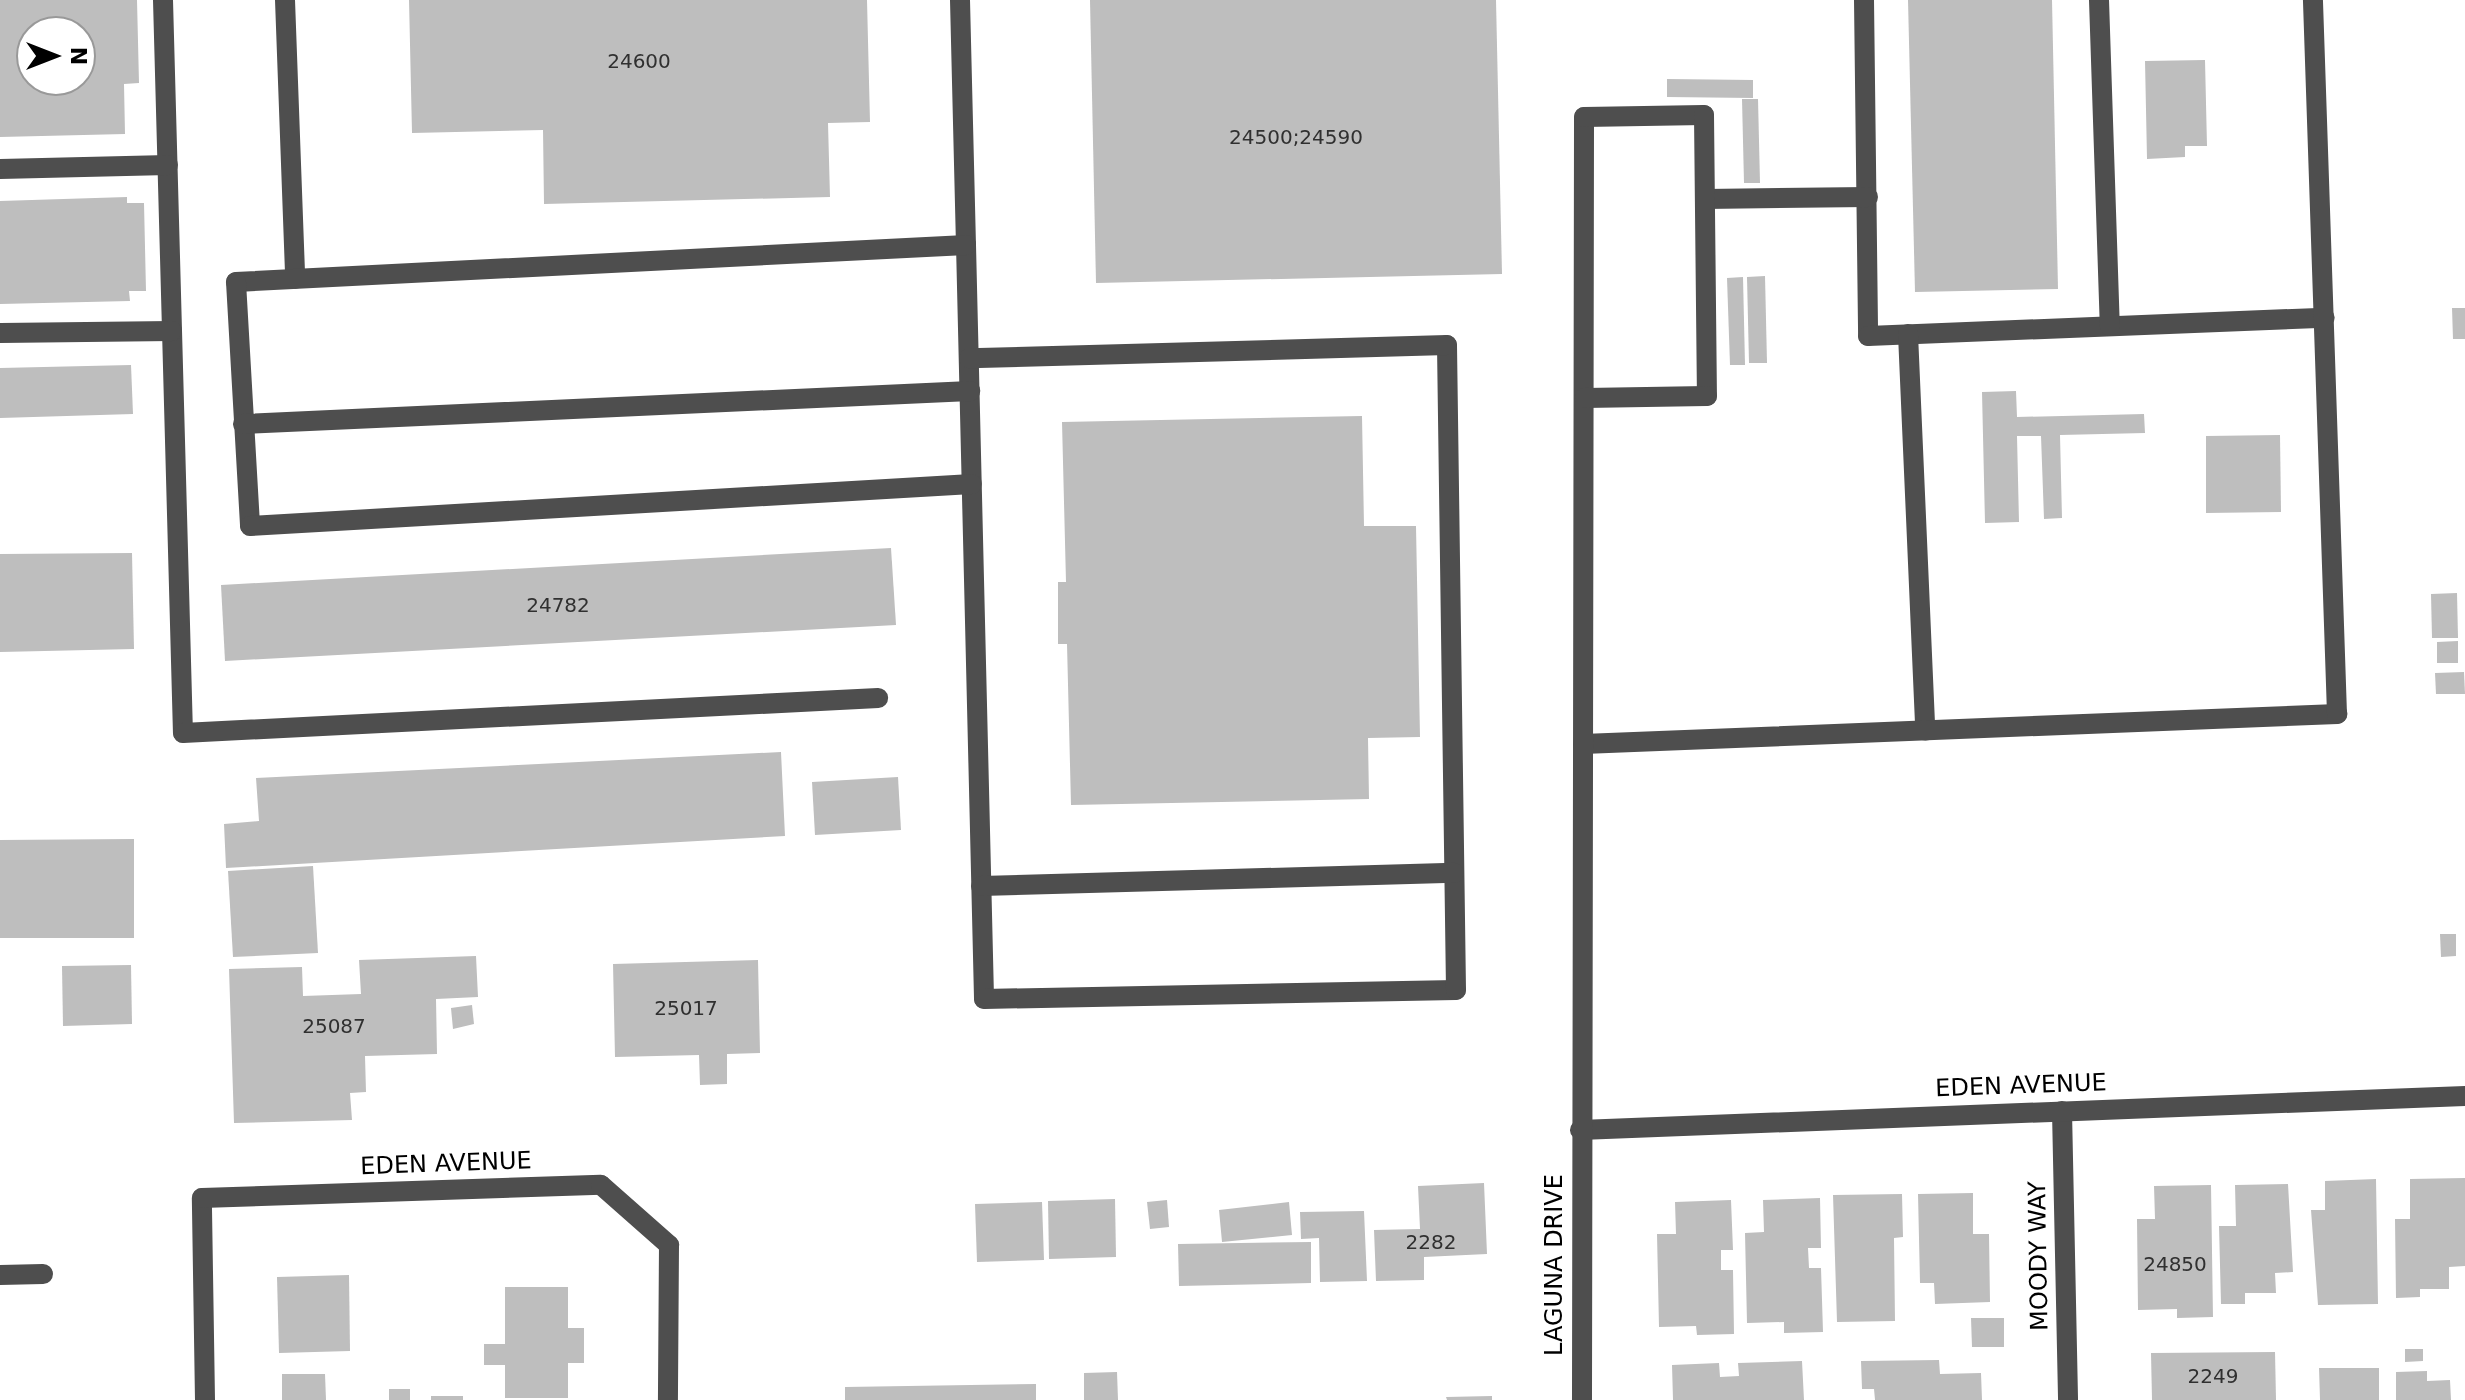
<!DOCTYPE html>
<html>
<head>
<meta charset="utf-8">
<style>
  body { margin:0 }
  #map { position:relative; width:2465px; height:1400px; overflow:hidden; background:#fff; font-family:"DejaVu Sans",sans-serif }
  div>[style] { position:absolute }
  .building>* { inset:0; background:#bebebe }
  .minor>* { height:20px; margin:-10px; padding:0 10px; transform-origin:10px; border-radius:10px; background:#4e4e4e }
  span { translate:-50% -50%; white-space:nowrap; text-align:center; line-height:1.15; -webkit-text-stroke:7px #fff; paint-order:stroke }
  .number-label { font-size:20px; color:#303030 }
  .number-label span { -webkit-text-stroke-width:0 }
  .street-label { font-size:24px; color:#000 }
  .north { position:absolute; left:16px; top:16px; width:80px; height:80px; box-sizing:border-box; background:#fff; border:2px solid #999; border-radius:50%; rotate:90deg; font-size:22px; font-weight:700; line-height:32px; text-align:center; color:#000 }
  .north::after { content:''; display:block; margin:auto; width:28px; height:36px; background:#000; clip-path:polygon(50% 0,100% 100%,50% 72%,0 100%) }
</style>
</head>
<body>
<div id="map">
  <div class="building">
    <div style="clip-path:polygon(evenodd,0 0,137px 0,139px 83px,124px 84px,125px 134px,0 137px,0 0,32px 32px,80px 32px,80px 80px,32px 80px,32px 32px)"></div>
    <div style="clip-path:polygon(409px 0,867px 0,870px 122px,828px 123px,830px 197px,544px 204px,543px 130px,412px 133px)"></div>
    <div style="clip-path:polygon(1090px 0,1496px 0,1502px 274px,1096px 283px)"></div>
    <div style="clip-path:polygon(1908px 0,2052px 0,2058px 289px,1915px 292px)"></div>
    <div style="clip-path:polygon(2205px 60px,2207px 146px,2185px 146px,2185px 157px,2147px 159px,2145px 61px)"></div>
    <div style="clip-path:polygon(1667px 79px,1753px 80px,1753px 98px,1667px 97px)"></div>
    <div style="clip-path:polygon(1742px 99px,1758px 99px,1760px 183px,1744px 183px)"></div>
    <div style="clip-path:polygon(127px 197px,127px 203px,144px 203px,146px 291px,129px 291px,130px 301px,0 304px,0 201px)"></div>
    <div style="clip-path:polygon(1765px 276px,1767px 363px,1749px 363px,1747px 277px)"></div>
    <div style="clip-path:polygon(1743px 277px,1745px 365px,1730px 365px,1727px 278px)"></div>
    <div style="clip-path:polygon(2452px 308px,2465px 308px,2465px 339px,2453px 339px)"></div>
    <div style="clip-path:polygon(131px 365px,133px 414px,0 418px,0 368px)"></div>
    <div style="clip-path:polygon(2016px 391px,2017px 417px,2144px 414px,2145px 433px,2060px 435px,2062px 518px,2044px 519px,2041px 436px,2017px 436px,2019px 522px,1985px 523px,1982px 392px)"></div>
    <div style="clip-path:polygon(1362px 416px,1364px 526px,1416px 526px,1420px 737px,1368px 738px,1369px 799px,1071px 805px,1067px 644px,1058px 644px,1058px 582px,1066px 582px,1062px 422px)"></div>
    <div style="clip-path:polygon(2280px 435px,2281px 512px,2206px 513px,2206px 436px)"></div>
    <div style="clip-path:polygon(891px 548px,896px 625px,225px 661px,221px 585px)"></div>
    <div style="clip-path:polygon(132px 553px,134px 649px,0 652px,0 554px)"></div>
    <div style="clip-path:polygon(2457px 593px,2458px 638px,2432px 638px,2431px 594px)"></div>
    <div style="clip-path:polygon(2458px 641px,2458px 663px,2437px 663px,2437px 642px)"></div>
    <div style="clip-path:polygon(2464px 672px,2465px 694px,2436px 694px,2435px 673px)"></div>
    <div style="clip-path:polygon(781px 752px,785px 836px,226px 868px,224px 824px,259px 821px,256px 778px)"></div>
    <div style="clip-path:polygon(898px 777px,901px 830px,815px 835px,812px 782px)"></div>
    <div style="clip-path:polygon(134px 839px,134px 938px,0 938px,0 840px)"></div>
    <div style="clip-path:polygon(313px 866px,318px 953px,233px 957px,228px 871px)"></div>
    <div style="clip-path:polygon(2440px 934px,2456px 934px,2456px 956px,2441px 957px)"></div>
    <div style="clip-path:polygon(476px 956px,478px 997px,436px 999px,437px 1054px,365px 1056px,366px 1092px,350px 1093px,352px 1120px,234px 1123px,229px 969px,302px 967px,303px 996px,361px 994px,359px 960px)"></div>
    <div style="clip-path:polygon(758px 960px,760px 1053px,727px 1054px,727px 1084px,700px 1085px,699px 1055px,615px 1057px,613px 964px)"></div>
    <div style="clip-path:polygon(131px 965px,132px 1024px,63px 1026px,62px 966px)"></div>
    <div style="clip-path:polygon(472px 1005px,474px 1024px,453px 1029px,451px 1008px)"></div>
    <div style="clip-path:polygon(2465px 1178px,2465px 1266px,2449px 1267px,2449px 1289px,2420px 1289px,2420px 1297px,2396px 1298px,2395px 1219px,2410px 1219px,2410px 1179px)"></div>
    <div style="clip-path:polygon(2376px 1179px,2378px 1304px,2318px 1305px,2311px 1210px,2325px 1210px,2325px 1181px)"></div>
    <div style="clip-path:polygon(1484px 1183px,1487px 1254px,1424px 1257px,1424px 1280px,1376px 1281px,1374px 1230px,1420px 1229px,1418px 1186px)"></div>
    <div style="clip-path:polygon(2288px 1184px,2293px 1272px,2275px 1273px,2276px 1293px,2245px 1293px,2245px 1304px,2221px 1304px,2219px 1226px,2236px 1226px,2235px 1185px)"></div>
    <div style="clip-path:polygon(2211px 1185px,2213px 1317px,2177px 1318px,2177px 1309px,2138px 1310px,2137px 1219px,2155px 1219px,2154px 1186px)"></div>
    <div style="clip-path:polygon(1973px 1193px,1973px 1234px,1989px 1234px,1990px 1302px,1935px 1304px,1934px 1283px,1920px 1283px,1918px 1194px)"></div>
    <div style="clip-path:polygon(1902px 1194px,1903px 1237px,1894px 1238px,1895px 1321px,1837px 1322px,1833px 1195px)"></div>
    <div style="clip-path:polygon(1820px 1198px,1821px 1248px,1808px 1248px,1809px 1268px,1821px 1268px,1823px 1332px,1784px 1333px,1784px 1322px,1747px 1323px,1745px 1233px,1764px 1232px,1763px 1200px)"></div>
    <div style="clip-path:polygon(1115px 1199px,1116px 1257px,1049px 1259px,1048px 1201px)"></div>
    <div style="clip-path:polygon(1167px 1200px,1169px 1227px,1150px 1229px,1147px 1202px)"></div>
    <div style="clip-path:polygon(1731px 1200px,1733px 1250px,1721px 1250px,1721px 1270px,1733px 1270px,1734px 1334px,1697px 1335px,1696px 1326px,1659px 1327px,1657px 1234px,1676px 1234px,1675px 1202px)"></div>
    <div style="clip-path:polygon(1042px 1202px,1044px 1260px,977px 1262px,975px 1204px)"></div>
    <div style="clip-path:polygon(1289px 1202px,1292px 1235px,1222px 1242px,1219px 1210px)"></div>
    <div style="clip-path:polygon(1364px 1211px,1367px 1281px,1320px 1282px,1319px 1238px,1301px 1239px,1300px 1212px)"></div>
    <div style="clip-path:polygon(1311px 1242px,1311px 1283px,1179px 1286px,1178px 1244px)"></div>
    <div style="clip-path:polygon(349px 1275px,350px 1351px,279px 1353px,277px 1277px)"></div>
    <div style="clip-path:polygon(505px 1287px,568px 1287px,568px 1328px,584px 1328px,584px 1363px,568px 1363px,568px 1398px,505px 1398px,505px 1365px,484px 1365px,484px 1344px,505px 1344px)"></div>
    <div style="clip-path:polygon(1971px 1318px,2004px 1318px,2004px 1347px,1972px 1347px)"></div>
    <div style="clip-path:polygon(2405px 1349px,2423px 1349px,2423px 1361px,2405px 1362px)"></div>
    <div style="clip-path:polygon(2275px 1352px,2276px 1400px,2152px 1400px,2151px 1353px)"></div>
    <div style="clip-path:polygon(1939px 1360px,1940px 1374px,1981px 1373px,1982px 1400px,1875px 1400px,1874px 1389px,1862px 1389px,1861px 1361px)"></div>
    <div style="clip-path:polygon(1802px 1361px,1804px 1400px,1673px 1400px,1672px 1365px,1719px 1363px,1720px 1377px,1739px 1376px,1738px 1363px)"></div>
    <div style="clip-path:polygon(2319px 1368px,2379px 1368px,2379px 1400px,2320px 1400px)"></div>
    <div style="clip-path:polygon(2427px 1371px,2427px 1381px,2450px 1380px,2451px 1400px,2396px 1400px,2396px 1372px)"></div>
    <div style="clip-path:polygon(1117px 1372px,1118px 1400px,1084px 1400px,1084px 1373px)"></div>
    <div style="clip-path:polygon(282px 1374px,325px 1374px,326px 1400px,282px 1400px)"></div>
    <div style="clip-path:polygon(1036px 1384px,1036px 1400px,845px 1400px,845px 1387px)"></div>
    <div style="clip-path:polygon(389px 1389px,410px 1389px,410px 1400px,389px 1400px)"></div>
    <div style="clip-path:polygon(431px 1396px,463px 1396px,463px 1400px,431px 1400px)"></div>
    <div style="clip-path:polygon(1492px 1396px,1492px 1400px,1447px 1400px,1446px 1397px)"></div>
  </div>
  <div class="minor">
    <div style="left:163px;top:0;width:733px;rotate:88.44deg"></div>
    <div style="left:183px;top:733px;width:696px;rotate:-2.88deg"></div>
    <div style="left:285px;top:0;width:279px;rotate:87.9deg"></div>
    <div style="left:960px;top:0;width:245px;rotate:88.6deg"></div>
    <div style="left:966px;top:245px;width:754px;rotate:88.63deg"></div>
    <div style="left:984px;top:999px;width:472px;rotate:-1.1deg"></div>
    <div style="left:1456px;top:990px;width:645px;rotate:-90.8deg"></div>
    <div style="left:1447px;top:345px;width:478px;rotate:178.4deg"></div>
    <div style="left:1864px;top:0;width:336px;rotate:89.3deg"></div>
    <div style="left:1868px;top:336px;width:457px;rotate:-2.3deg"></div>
    <div style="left:2099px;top:0;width:326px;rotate:88.1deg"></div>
    <div style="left:0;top:169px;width:168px;rotate:-1.4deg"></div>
    <div style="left:1705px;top:199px;width:163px;rotate:-0.7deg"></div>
    <div style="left:966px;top:245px;width:731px;rotate:177.1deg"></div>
    <div style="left:236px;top:282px;width:244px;rotate:86.7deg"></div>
    <div style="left:250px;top:526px;width:723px;rotate:-3.33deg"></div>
    <div style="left:0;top:333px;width:172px;rotate:-0.7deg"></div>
    <div style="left:1908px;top:334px;width:397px;rotate:87.5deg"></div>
    <div style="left:243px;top:424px;width:728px;rotate:-2.6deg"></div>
    <div style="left:1583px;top:744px;width:755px;rotate:-2.28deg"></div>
    <div style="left:2337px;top:714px;width:714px;rotate:-91.93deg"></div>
    <div style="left:981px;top:886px;width:473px;rotate:-1.6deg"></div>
    <div style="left:2062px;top:1111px;width:289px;rotate:88.8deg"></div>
    <div style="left:1580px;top:1130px;width:886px;rotate:-2.2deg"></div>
    <div style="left:0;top:1275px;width:43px;rotate:-1.3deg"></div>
    <div style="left:205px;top:1400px;width:202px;rotate:-90.9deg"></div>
    <div style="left:202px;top:1198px;width:399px;rotate:-1.9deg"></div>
    <div style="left:601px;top:1185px;width:91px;rotate:41.4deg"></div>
    <div style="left:669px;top:1245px;width:155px;rotate:90.4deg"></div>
    <div style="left:1582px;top:1400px;width:1283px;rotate:-89.91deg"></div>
    <div style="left:1584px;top:117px;width:120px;rotate:-1deg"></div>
    <div style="left:1704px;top:115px;width:281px;rotate:89.4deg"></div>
    <div style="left:1707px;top:396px;width:122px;rotate:179.1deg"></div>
  </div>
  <div class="number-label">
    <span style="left:639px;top:61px">24600</span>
    <span style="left:1296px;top:137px">24500;24590</span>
    <span style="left:558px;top:605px">24782</span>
    <span style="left:686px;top:1008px">25017</span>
    <span style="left:334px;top:1026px">25087</span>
    <span style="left:1431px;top:1242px">2282</span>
    <span style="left:2175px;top:1264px">24850</span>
    <span style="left:2213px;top:1376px">2249</span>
  </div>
  <div class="street-label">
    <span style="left:2021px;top:1086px;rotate:-2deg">EDEN AVENUE</span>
    <span style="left:446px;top:1164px;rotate:-2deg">EDEN AVENUE</span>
    <span style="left:2039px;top:1256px;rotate:-91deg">MOODY WAY</span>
    <span style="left:1555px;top:1265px;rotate:-90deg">LAGUNA DRIVE</span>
  </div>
  <div class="north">N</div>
</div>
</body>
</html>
